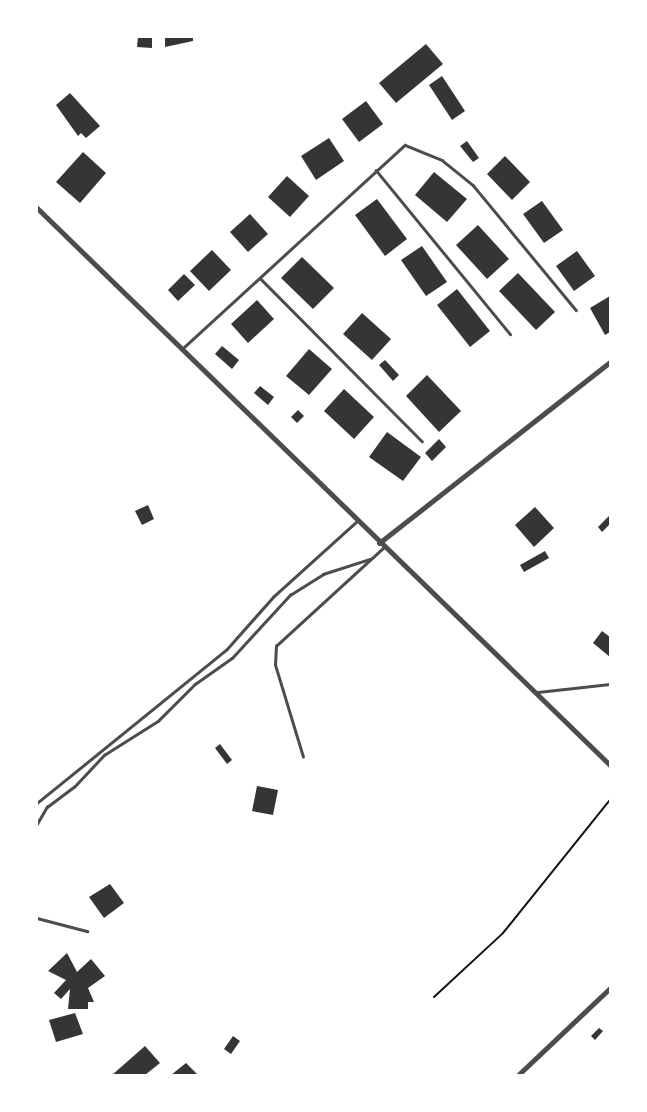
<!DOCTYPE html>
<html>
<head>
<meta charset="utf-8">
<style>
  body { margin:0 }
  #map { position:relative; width:647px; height:1112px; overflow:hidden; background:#fff; font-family:Jost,sans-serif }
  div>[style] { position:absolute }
  .building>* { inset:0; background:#353535 }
  .path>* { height:2px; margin:-1px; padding:0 1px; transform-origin:1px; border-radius:1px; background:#111 }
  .service>* { height:2.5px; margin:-1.25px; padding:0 1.25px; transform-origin:1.25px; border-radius:1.25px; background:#4c4c4c }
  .minor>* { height:5px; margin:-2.5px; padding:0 2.5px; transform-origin:2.5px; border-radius:2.5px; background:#4c4c4c }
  span { translate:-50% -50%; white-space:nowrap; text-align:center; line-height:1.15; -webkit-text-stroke:7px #fff; paint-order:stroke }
  .frame { position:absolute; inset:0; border:38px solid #fff; pointer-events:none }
</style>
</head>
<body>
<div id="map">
  <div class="building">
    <div style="clip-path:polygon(138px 37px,152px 37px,152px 48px,137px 47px)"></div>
    <div style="clip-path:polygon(165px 37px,193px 37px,193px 41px,165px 47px)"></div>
    <div style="clip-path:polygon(426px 44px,443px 64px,396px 103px,379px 83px)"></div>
    <div style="clip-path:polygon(442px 76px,465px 111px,452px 120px,429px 85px)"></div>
    <div style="clip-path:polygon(70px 93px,100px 126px,86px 138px,81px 133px,78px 136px,56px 105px)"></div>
    <div style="clip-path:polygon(366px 101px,383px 124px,359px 142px,342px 119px)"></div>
    <div style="clip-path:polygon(329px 138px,344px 161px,316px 180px,301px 156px)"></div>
    <div style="clip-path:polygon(467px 141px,479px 158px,473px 162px,460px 146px)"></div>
    <div style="clip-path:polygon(83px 152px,106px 173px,80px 203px,56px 182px)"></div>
    <div style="clip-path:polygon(505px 156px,530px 182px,512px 200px,487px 174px)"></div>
    <div style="clip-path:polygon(434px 172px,467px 199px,447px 222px,415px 195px)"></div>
    <div style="clip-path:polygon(287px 176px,309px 196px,290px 217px,268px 197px)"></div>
    <div style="clip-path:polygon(377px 199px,407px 239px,385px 256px,355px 215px)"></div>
    <div style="clip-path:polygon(542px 201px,563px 230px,544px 243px,523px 214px)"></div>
    <div style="clip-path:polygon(250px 214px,268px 234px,248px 252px,230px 232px)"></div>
    <div style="clip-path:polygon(478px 225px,509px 259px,487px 279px,456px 245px)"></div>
    <div style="clip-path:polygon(422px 246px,447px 282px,426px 296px,401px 260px)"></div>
    <div style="clip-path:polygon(212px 250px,231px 270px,209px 291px,190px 271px)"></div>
    <div style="clip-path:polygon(577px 251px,595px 276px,574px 291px,556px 266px)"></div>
    <div style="clip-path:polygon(302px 257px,334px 288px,313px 309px,281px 278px)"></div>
    <div style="clip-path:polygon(518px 273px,555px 312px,536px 330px,499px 291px)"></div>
    <div style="clip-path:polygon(184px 274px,195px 285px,178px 301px,168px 290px)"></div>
    <div style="clip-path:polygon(457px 289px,490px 331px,470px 347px,437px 305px)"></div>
    <div style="clip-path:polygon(610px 296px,610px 332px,605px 335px,590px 308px)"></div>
    <div style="clip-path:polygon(257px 300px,274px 319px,248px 343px,231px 324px)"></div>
    <div style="clip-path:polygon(362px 313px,391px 339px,372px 360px,343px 334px)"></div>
    <div style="clip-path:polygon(222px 346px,239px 360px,232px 369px,215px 354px)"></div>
    <div style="clip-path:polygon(309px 349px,332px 369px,309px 395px,286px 376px)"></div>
    <div style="clip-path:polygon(385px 360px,399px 375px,393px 381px,379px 365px)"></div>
    <div style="clip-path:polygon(427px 375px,461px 411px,439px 432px,406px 396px)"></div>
    <div style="clip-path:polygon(260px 386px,274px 397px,268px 405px,254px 393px)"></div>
    <div style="clip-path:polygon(344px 389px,374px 417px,354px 439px,324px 411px)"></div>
    <div style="clip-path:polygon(298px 410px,304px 416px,297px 423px,291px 417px)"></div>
    <div style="clip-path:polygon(387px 432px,421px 457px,403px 481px,369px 457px)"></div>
    <div style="clip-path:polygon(439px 439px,446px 447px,432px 461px,425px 453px)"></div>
    <div style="clip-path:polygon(148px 505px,154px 519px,142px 525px,135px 511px)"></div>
    <div style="clip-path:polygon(535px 507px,554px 528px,534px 547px,515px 525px)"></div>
    <div style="clip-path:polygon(610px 515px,610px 524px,602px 532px,598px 527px)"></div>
    <div style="clip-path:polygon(545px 551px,549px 558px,524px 572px,520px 565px)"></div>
    <div style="clip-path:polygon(602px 631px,610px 637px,610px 657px,593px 643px)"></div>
    <div style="clip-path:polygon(220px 744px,232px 760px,227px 764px,215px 748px)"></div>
    <div style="clip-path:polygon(257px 786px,278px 790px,273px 815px,252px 811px)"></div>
    <div style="clip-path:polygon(110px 884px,124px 903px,104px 918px,89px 897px)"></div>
    <div style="clip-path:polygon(67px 953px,77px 972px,91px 959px,105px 976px,88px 988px,94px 1002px,88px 1002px,88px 1009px,68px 1009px,70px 989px,61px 999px,54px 993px,66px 980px,48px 971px)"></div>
    <div style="clip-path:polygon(75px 1013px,83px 1034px,56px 1042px,49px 1020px)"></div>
    <div style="clip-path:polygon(599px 1028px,603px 1031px,595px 1040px,591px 1036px)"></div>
    <div style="clip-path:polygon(233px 1036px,240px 1041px,231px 1054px,224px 1049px)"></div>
    <div style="clip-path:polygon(145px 1046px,160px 1063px,145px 1075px,112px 1075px)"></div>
    <div style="clip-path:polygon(186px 1063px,198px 1075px,171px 1075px)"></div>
  </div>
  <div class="path">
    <div style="left:434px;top:997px;width:94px;rotate:-42.8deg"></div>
    <div style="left:503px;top:933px;width:171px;rotate:-51.2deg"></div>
  </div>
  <div class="service">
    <div style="left:376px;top:170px;width:212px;rotate:50.7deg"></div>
    <div style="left:260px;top:278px;width:230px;rotate:45.2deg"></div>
    <div style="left:182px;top:349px;width:302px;rotate:-42.5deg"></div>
    <div style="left:405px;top:145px;width:40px;rotate:22deg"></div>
    <div style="left:442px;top:160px;width:40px;rotate:39deg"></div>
    <div style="left:473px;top:185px;width:162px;rotate:50.5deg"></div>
    <div style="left:538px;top:692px;width:72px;rotate:-6.3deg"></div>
    <div style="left:303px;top:757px;width:96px;rotate:-106.9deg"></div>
    <div style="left:275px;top:665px;width:19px;rotate:-87deg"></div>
    <div style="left:276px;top:646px;width:147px;rotate:-42.5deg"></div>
    <div style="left:37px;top:803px;width:243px;rotate:-39deg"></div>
    <div style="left:226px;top:650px;width:71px;rotate:-48.4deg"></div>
    <div style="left:273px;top:597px;width:113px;rotate:-42.1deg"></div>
    <div style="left:37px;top:824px;width:20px;rotate:-60deg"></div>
    <div style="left:47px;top:807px;width:34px;rotate:-37deg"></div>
    <div style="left:74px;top:787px;width:44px;rotate:-46.8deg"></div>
    <div style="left:104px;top:755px;width:64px;rotate:-32.2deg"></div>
    <div style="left:158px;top:721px;width:52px;rotate:-45deg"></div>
    <div style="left:195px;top:684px;width:45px;rotate:-35.1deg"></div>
    <div style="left:232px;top:658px;width:86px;rotate:-47.4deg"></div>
    <div style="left:290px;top:595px;width:39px;rotate:-32deg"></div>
    <div style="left:323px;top:574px;width:49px;rotate:-17.7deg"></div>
    <div style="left:37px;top:918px;width:52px;rotate:14.6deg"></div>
  </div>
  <div class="minor">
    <div style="left:37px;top:208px;width:799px;rotate:44.19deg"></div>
    <div style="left:379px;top:543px;width:293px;rotate:-38.1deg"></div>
    <div style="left:518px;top:1075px;width:127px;rotate:-43.4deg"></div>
  </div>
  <div class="frame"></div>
</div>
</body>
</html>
